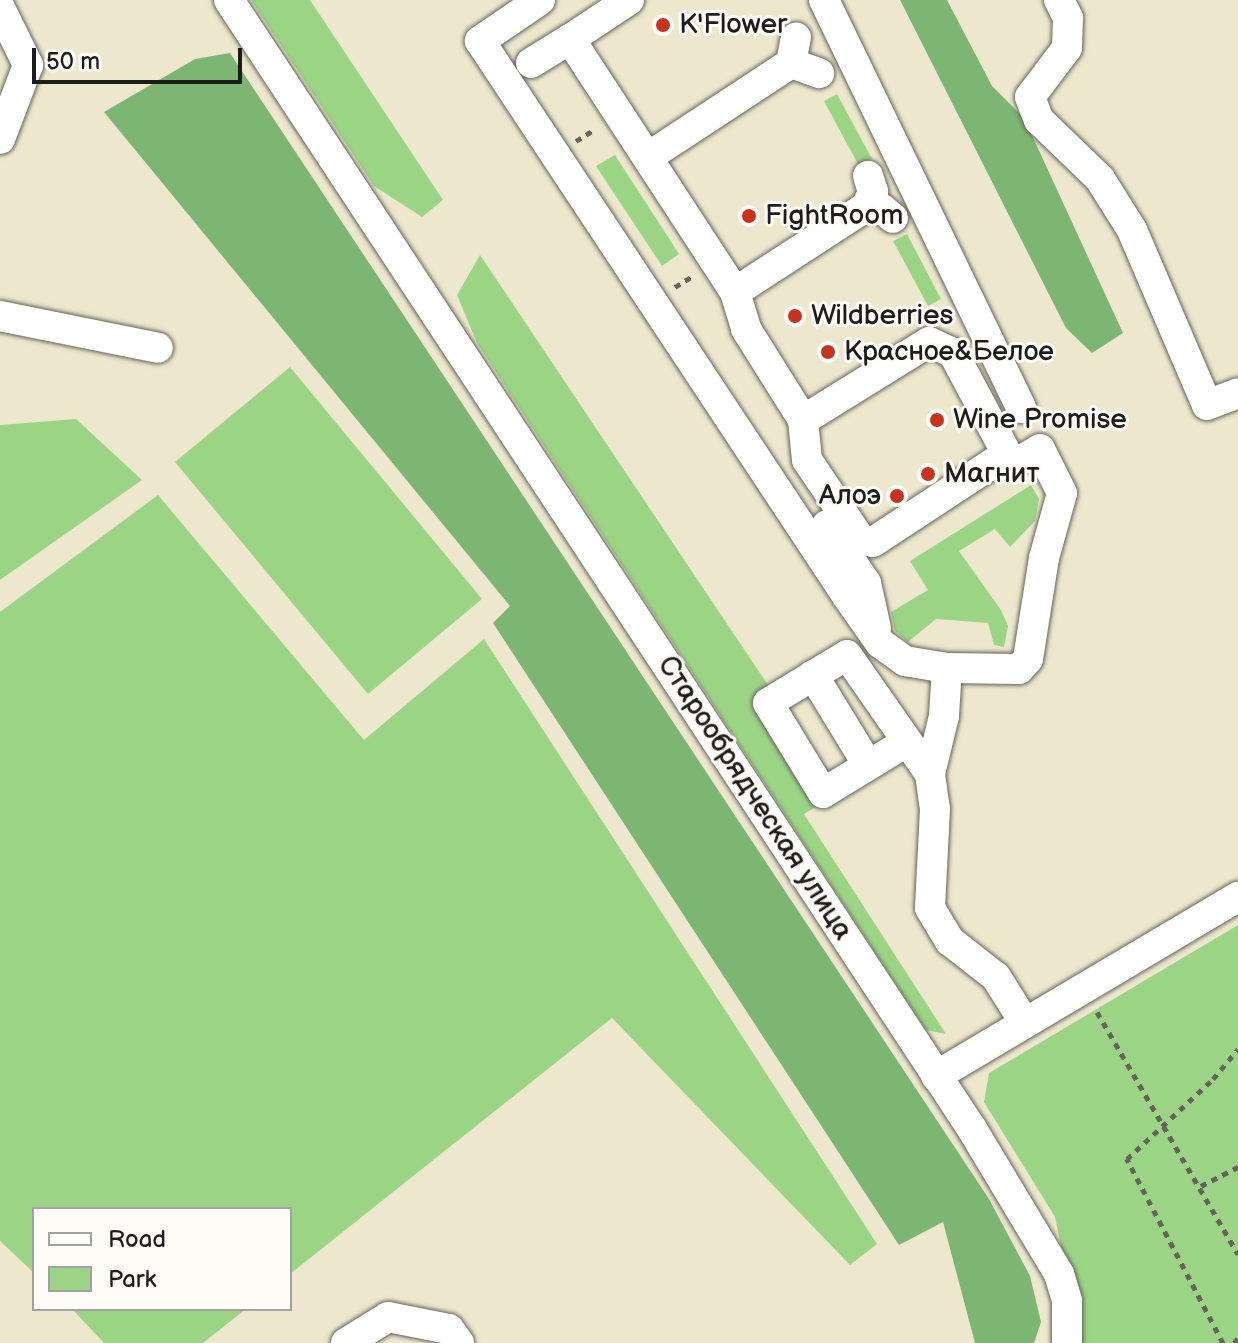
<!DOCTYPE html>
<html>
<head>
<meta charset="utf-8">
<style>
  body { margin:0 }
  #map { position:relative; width:1238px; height:1343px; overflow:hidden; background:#ede8cd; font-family:"Balsamiq Sans",sans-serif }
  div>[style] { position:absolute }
  .green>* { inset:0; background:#9cd486 }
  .forest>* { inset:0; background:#7db673 }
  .path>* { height:5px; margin-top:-2.5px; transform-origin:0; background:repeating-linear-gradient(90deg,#65635a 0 6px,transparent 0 12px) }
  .roads { filter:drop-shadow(0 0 2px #65635a) drop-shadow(0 0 2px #65635a) }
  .minor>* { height:30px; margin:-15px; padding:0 15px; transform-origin:15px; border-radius:15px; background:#fff }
  .dots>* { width:22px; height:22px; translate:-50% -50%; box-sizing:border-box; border:4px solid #fdfcf7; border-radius:50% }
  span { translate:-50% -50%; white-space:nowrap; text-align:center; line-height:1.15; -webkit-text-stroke:6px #fdfcf7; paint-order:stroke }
  .poi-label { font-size:28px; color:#1c1c1c }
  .left { translate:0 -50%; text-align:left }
  .right { translate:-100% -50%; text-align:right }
  .street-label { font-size:28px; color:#1c1c1c }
  .legend { position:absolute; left:32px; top:1207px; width:260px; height:104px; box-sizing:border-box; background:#fdfcf7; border:2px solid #a3a29f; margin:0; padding:10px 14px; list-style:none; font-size:24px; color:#1c1c1c }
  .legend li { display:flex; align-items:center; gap:16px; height:40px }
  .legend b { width:40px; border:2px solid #a3a29f }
  .scale { position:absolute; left:32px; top:48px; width:210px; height:36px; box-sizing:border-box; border:4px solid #1c1c1c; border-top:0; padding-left:10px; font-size:24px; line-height:28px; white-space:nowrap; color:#1c1c1c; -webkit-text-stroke:6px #fdfcf7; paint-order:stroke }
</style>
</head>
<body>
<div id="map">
  <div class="green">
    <div style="clip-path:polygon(251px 0,310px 0,443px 200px,422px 217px,374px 186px)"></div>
    <div style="clip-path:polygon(837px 94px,872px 159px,859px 166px,824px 101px)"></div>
    <div style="clip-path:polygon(615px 155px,679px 254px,662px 266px,596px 166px)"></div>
    <div style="clip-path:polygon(907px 234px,941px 299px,928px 306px,893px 241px)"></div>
    <div style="clip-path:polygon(480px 255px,772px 691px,824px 802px,804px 814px,946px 1034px,926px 1030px,477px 343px,457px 295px)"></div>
    <div style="clip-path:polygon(290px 367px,482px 599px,368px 694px,175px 462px)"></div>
    <div style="clip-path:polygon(76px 419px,142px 480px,0 580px,0 425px)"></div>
    <div style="clip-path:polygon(1031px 485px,1039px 499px,1035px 521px,1010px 547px,995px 529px,959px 551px,1001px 610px,1008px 626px,1004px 647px,994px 645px,988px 623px,936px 619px,908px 642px,895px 631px,891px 612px,928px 590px,910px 561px)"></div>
    <div style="clip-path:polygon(158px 495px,364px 740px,484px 639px,877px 1244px,850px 1265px,612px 1018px,290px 1274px,290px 1209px,34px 1209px,34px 1273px,0 1241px,0 612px)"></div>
    <div style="clip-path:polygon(1238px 925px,1238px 1343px,1075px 1343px,1078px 1329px,1055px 1217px,984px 1102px,989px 1073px)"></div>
    <div style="clip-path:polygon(72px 1309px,246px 1309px,203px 1343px,104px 1343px)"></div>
  </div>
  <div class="forest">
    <div style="clip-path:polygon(900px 0,947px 0,992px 86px,1024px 118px,1123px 333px,1092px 353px,1066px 328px)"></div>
    <div style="clip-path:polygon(230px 53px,989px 1199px,1030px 1276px,1041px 1322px,1034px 1343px,975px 1343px,943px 1222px,899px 1245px,493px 623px,510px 606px,104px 112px,195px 59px)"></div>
  </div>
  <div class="path">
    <div style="left:576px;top:141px;width:22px;rotate:-32deg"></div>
    <div style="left:675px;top:287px;width:22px;rotate:-32deg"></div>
    <div style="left:1097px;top:1012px;width:280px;rotate:59.8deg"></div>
    <div style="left:1201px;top:1186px;width:42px;rotate:-27.2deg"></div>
    <div style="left:1223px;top:1343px;width:208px;rotate:-117.6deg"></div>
    <div style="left:1127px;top:1159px;width:117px;rotate:-42.9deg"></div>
    <div style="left:1213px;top:1079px;width:39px;rotate:-50deg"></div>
    <div style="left:1234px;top:1343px;width:6px;rotate:-51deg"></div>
  </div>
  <div class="roads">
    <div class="minor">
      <div style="left:229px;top:0;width:1352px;rotate:56.65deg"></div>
      <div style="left:972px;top:1129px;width:169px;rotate:59deg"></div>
      <div style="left:1059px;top:1274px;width:28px;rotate:73deg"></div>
      <div style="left:1067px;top:1301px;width:42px;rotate:90deg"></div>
      <div style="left:540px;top:0;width:73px;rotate:145.7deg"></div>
      <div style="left:480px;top:41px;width:665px;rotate:56.52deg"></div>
      <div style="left:847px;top:596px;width:57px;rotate:54.9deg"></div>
      <div style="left:880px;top:643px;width:31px;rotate:36deg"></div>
      <div style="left:905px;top:661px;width:43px;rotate:9.5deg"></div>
      <div style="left:947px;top:668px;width:72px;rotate:0.8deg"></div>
      <div style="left:1019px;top:669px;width:13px;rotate:-48deg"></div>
      <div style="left:1028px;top:659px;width:102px;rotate:-81deg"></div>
      <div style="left:1044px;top:558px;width:67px;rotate:-74.5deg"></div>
      <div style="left:1062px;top:493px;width:49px;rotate:-116.6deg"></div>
      <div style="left:1040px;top:449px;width:17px;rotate:149deg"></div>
      <div style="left:629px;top:0;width:71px;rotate:146.5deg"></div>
      <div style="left:570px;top:39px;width:302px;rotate:56.9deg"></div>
      <div style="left:735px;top:292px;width:39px;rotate:73deg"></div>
      <div style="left:746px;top:329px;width:107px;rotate:57.9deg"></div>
      <div style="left:803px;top:420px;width:40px;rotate:84.3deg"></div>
      <div style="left:807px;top:460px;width:97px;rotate:56deg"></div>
      <div style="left:861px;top:540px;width:12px;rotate:9deg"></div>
      <div style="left:873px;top:542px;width:160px;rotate:-33.3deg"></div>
      <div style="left:1007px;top:454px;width:115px;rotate:-118.1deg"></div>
      <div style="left:953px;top:353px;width:26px;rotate:-155deg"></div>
      <div style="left:929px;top:342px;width:148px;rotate:148.2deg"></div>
      <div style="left:824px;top:0;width:453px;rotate:64.2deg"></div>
      <div style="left:1059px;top:0;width:20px;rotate:63deg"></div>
      <div style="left:1068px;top:18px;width:30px;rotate:92deg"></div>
      <div style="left:1067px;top:48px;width:61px;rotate:127.1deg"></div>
      <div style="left:1030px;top:97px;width:25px;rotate:69deg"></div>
      <div style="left:1039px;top:120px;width:85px;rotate:44deg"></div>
      <div style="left:1100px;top:179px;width:60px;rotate:57.9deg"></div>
      <div style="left:1132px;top:230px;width:190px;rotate:66.8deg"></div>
      <div style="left:1207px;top:405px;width:33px;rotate:-21deg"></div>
      <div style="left:0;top:8px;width:64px;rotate:63.8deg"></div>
      <div style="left:28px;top:65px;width:79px;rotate:110.7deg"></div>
      <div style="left:531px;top:63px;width:46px;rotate:-31.6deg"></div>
      <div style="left:791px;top:63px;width:30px;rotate:20deg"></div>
      <div style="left:648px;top:157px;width:171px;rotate:-33.3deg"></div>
      <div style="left:791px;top:63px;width:26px;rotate:-79deg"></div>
      <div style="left:866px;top:207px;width:16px;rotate:7deg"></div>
      <div style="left:882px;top:209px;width:14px;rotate:39deg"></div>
      <div style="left:735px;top:292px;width:156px;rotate:-33deg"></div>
      <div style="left:866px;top:207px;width:17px;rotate:-65deg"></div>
      <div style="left:873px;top:192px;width:17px;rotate:-107deg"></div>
      <div style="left:0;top:316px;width:161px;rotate:11.4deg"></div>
      <div style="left:827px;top:525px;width:70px;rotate:56.1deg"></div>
      <div style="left:866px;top:583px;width:46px;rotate:77.5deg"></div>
      <div style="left:947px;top:668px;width:48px;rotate:93.6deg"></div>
      <div style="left:944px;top:716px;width:60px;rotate:103.6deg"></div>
      <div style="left:930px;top:774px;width:35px;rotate:82deg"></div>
      <div style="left:935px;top:809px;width:99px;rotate:92.9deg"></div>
      <div style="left:930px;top:908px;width:39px;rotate:59deg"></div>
      <div style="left:950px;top:941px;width:58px;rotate:38deg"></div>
      <div style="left:996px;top:977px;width:54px;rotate:57.8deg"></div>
      <div style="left:813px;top:675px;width:105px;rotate:58.6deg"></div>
      <div style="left:905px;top:743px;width:96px;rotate:148.6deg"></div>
      <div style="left:823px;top:793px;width:105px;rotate:-121.4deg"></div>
      <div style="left:768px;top:703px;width:92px;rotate:-31.3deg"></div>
      <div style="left:847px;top:655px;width:145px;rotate:55.1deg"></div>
      <div style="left:936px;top:1076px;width:351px;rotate:-30.7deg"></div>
      <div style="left:346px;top:1343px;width:49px;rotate:-31.8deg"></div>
      <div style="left:388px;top:1317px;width:62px;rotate:11.1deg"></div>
      <div style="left:449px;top:1329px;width:17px;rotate:54deg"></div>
    </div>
  </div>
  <div class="dots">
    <div style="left:663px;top:25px;background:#c8321e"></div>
    <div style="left:749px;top:216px;background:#c8321e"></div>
    <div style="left:795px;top:316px;background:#c8321e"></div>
    <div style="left:828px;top:352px;background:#c8321e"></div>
    <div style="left:937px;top:420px;background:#c8321e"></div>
    <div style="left:928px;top:474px;background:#c8321e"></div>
    <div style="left:897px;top:496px;background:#c8321e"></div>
  </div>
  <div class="poi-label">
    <span class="left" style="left:679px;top:25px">K'Flower</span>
    <span class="left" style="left:765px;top:216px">FightRoom</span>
    <span class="left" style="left:811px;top:316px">Wildberries</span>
    <span class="left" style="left:844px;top:352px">Красное&amp;Белое</span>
    <span class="left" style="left:953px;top:420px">Wine Promise</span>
    <span class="left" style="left:944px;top:474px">Магнит</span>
    <span class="right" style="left:881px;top:496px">Алоэ</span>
  </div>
  <div class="street-label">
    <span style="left:755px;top:798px;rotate:57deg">Старообрядческая улица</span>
  </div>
  <ul class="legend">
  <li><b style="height:10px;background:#fff"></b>Road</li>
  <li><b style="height:22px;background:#9cd486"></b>Park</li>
  </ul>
  <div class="scale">50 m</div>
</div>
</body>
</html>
